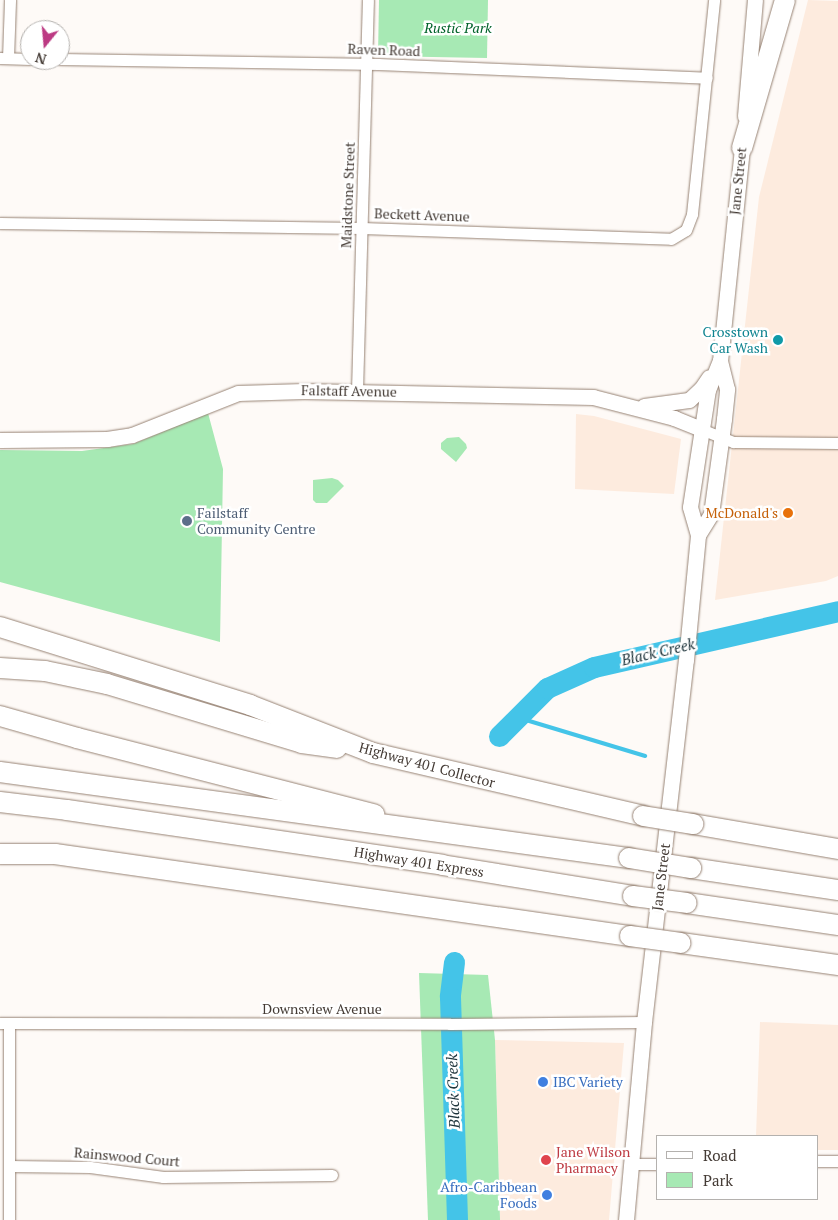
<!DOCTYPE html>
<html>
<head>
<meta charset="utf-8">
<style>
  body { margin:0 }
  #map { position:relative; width:838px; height:1220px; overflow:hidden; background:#fefaf7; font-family:"PT Serif",serif }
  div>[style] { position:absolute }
  .built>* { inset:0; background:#fdebde }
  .green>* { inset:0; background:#a7e9b4 }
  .stream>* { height:4px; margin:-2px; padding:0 2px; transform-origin:2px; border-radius:2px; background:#44c4e8 }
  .river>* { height:21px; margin:-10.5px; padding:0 10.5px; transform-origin:10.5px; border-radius:10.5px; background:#44c4e8 }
  .roads { filter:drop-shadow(0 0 1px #978374) drop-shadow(0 0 1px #978374) }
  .street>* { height:11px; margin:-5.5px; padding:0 5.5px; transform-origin:5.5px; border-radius:5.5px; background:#fff }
  .secondary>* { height:15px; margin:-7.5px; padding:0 7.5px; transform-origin:7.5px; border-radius:7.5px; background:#fff }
  .highway>* { height:20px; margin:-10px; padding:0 10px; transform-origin:10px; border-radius:10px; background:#fff }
  .bridges { filter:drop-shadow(0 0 1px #978374) drop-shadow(0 0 1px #978374) }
  .highway-bridge>* { height:20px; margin:-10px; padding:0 10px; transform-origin:10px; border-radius:10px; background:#fff }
  .dots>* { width:14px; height:14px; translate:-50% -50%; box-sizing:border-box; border:2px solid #fff; border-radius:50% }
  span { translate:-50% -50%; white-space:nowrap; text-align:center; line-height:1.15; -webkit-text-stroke:5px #fff; paint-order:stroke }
  .park-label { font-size:14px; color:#00622a; font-style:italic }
  .street-label { font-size:14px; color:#443b35 }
  .culture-label { font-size:14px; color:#0d838f }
  .right { translate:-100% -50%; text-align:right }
  .service-label { font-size:14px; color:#4e5e75 }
  .left { translate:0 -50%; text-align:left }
  .food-label { font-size:14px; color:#c56008 }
  .shop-label { font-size:14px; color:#366cbe }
  .health-label { font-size:14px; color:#be3a42 }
  .water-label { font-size:15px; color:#20363d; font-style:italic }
  .legend { position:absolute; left:656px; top:1135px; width:162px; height:65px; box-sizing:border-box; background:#fff; border:1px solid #b4b1ae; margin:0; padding:6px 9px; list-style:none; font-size:15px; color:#443b35 }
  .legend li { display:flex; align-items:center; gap:10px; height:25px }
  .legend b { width:25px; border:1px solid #b4b1ae }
  .north { position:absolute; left:20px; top:20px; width:50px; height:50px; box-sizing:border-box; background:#fff; border:1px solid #b4b1ae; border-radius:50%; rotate:197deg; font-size:14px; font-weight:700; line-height:20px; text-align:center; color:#443b35 }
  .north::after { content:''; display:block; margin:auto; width:18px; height:22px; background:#bc3a83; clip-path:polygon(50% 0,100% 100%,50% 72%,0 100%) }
</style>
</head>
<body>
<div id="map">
  <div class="built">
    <div style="clip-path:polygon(808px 0,838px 1px,838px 576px,826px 581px,715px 600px,759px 197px)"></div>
    <div style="clip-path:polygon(576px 414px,594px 416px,681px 439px,674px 494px,575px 489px)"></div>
    <div style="clip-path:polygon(760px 1022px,838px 1025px,838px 1150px,817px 1150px,817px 1136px,756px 1136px)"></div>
    <div style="clip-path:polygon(495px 1040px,624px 1043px,609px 1220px,500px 1220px)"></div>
  </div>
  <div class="green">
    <div style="clip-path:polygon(379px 0,488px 0,487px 58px,378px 56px)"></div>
    <div style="clip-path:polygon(208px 413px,223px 469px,220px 642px,0 582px,0 450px,82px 451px,133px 444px)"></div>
    <div style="clip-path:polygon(459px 437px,466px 444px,467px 448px,456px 462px,441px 449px,441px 443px,447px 438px)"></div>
    <div style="clip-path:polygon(332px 478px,338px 480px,344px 486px,327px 503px,316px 503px,313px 500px,313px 480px)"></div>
    <div style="clip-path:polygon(419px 973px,488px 975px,495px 1040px,500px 1220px,428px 1220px)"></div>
  </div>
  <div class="stream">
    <div style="left:516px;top:717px;width:135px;rotate:16.8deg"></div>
  </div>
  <div class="river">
    <div style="left:499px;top:736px;width:68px;rotate:-45deg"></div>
    <div style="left:547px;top:688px;width:51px;rotate:-24.1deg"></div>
    <div style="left:594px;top:667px;width:250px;rotate:-12.9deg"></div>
    <div style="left:454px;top:962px;width:35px;rotate:97deg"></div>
    <div style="left:450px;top:997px;width:223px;rotate:88.2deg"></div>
  </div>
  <div class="roads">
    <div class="street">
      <div style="left:0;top:58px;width:30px;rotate:2deg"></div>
      <div style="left:8px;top:58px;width:58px;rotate:-88deg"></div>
      <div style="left:60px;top:59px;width:318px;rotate:0.9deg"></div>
      <div style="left:378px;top:64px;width:329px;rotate:2.4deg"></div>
      <div style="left:0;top:223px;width:362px;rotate:0.8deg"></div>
      <div style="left:362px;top:228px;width:309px;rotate:2deg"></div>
      <div style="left:671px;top:239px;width:17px;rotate:-31deg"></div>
      <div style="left:686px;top:230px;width:17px;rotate:-69deg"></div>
      <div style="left:692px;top:214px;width:215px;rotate:-84.1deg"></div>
      <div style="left:357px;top:391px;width:391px;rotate:-88.4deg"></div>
      <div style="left:701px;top:429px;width:35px;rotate:22deg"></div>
      <div style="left:733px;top:442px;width:105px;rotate:0.5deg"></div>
      <div style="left:0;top:1023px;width:450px;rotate:0.1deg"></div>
      <div style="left:450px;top:1024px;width:194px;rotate:-0.6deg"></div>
      <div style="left:9px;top:1023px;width:197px;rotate:90deg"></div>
      <div style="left:817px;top:1161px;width:21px"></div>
      <div style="left:631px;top:1164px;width:26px"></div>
      <div style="left:9px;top:1166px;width:81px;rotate:0.7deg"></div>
      <div style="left:90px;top:1167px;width:74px;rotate:7.8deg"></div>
      <div style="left:163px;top:1177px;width:169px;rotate:-0.7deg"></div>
    </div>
    <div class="secondary">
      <div style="left:745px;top:116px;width:116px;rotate:-85.1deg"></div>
      <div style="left:644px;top:406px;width:45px;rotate:-7.6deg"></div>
      <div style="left:689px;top:400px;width:16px;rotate:-43deg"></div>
      <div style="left:701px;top:389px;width:14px;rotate:-56deg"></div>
      <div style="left:0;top:440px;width:107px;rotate:-0.5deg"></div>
      <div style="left:107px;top:439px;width:25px;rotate:-9deg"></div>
      <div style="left:132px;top:435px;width:114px;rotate:-21.6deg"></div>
      <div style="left:238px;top:393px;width:66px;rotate:-1.7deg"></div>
      <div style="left:304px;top:391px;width:289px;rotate:1.2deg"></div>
      <div style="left:593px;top:397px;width:84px;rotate:14.5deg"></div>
      <div style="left:674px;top:418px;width:29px;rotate:22deg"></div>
      <div style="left:698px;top:535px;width:25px;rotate:-58deg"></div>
      <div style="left:711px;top:514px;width:96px;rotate:-82.2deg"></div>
      <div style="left:724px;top:419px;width:30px;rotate:-84deg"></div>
      <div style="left:727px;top:389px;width:29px;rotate:-104deg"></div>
      <div style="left:626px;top:1220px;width:199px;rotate:-84.8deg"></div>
      <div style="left:644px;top:1022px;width:364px;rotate:-83.4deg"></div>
      <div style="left:686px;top:660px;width:126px;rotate:-84.5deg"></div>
      <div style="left:698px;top:535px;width:29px;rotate:-106deg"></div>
      <div style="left:690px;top:507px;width:118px;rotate:-81.3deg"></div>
      <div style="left:708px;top:390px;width:31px;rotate:-68deg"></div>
      <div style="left:720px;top:361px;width:224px;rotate:-84.1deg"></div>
    </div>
    <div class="highway">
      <div style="left:742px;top:148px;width:154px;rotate:-73.8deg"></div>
      <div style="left:0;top:627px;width:262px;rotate:17.3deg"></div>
      <div style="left:250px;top:705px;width:132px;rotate:21.3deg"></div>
      <div style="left:373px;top:753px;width:277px;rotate:13.1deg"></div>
      <div style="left:0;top:668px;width:45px;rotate:3.8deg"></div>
      <div style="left:45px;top:671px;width:63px;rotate:11.8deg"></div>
      <div style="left:107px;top:684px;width:204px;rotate:16.8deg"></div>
      <div style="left:302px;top:743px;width:35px;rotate:8deg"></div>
      <div style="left:0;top:716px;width:80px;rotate:15.9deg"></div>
      <div style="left:77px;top:738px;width:307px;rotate:14.4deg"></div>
      <div style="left:0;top:772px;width:635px;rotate:7.79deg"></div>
      <div style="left:0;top:802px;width:67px;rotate:6.8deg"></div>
      <div style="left:67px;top:810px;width:379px;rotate:8.3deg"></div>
      <div style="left:442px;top:865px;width:193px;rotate:9.2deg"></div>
      <div style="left:693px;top:824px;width:147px;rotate:9.8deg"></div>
      <div style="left:0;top:854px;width:55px"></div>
      <div style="left:55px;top:854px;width:581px;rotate:8.12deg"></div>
      <div style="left:691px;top:868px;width:149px;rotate:8.5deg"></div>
      <div style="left:687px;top:903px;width:153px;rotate:8.3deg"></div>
      <div style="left:681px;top:943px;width:159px;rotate:8deg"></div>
    </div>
  </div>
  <div class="bridges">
    <div class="highway-bridge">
      <div style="left:643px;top:816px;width:51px;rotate:9.1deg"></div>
      <div style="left:629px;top:858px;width:63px;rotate:9.2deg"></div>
      <div style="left:633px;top:896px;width:54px;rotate:7.4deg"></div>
      <div style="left:630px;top:936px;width:51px;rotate:7.8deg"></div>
    </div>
  </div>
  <div class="dots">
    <div style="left:778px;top:340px;background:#0f9aa8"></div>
    <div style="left:788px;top:513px;background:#e8710a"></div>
    <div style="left:187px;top:521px;background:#5c6f8a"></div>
    <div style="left:543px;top:1082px;background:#3f7fe0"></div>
    <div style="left:546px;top:1160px;background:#e0444e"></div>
    <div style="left:547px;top:1195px;background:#3f7fe0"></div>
  </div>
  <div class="park-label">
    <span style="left:458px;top:28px">Rustic Park</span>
  </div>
  <div class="street-label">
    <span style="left:384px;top:50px;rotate:2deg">Raven Road</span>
    <span style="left:738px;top:181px;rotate:-84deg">Jane Street</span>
    <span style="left:348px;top:195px;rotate:-88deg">Maidstone Street</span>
    <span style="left:422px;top:215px;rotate:2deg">Beckett Avenue</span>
    <span style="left:349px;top:391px;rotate:1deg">Falstaff Avenue</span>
    <span style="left:427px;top:765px;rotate:15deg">Highway 401 Collector</span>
    <span style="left:419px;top:862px;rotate:9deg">Highway 401 Express</span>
    <span style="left:661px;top:877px;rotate:-83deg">Jane Street</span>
    <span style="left:322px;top:1009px">Downsview Avenue</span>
    <span style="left:127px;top:1157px;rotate:5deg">Rainswood Court</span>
  </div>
  <div class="culture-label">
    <span class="right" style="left:768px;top:340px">Crosstown<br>Car Wash</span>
  </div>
  <div class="service-label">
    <span class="left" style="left:197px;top:521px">Failstaff<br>Community Centre</span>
  </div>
  <div class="food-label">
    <span class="right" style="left:778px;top:513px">McDonald's</span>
  </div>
  <div class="shop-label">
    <span class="left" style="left:553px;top:1082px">IBC Variety</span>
    <span class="right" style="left:537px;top:1195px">Afro-Caribbean<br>Foods</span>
  </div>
  <div class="health-label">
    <span class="left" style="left:556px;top:1160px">Jane Wilson<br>Pharmacy</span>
  </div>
  <div class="water-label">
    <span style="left:658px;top:652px;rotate:-13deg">Black Creek</span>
    <span style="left:453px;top:1091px;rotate:-92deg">Black Creek</span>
  </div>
  <ul class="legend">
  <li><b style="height:6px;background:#fff"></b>Road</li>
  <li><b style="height:14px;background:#a7e9b4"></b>Park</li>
  </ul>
  <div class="north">N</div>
</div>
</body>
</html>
